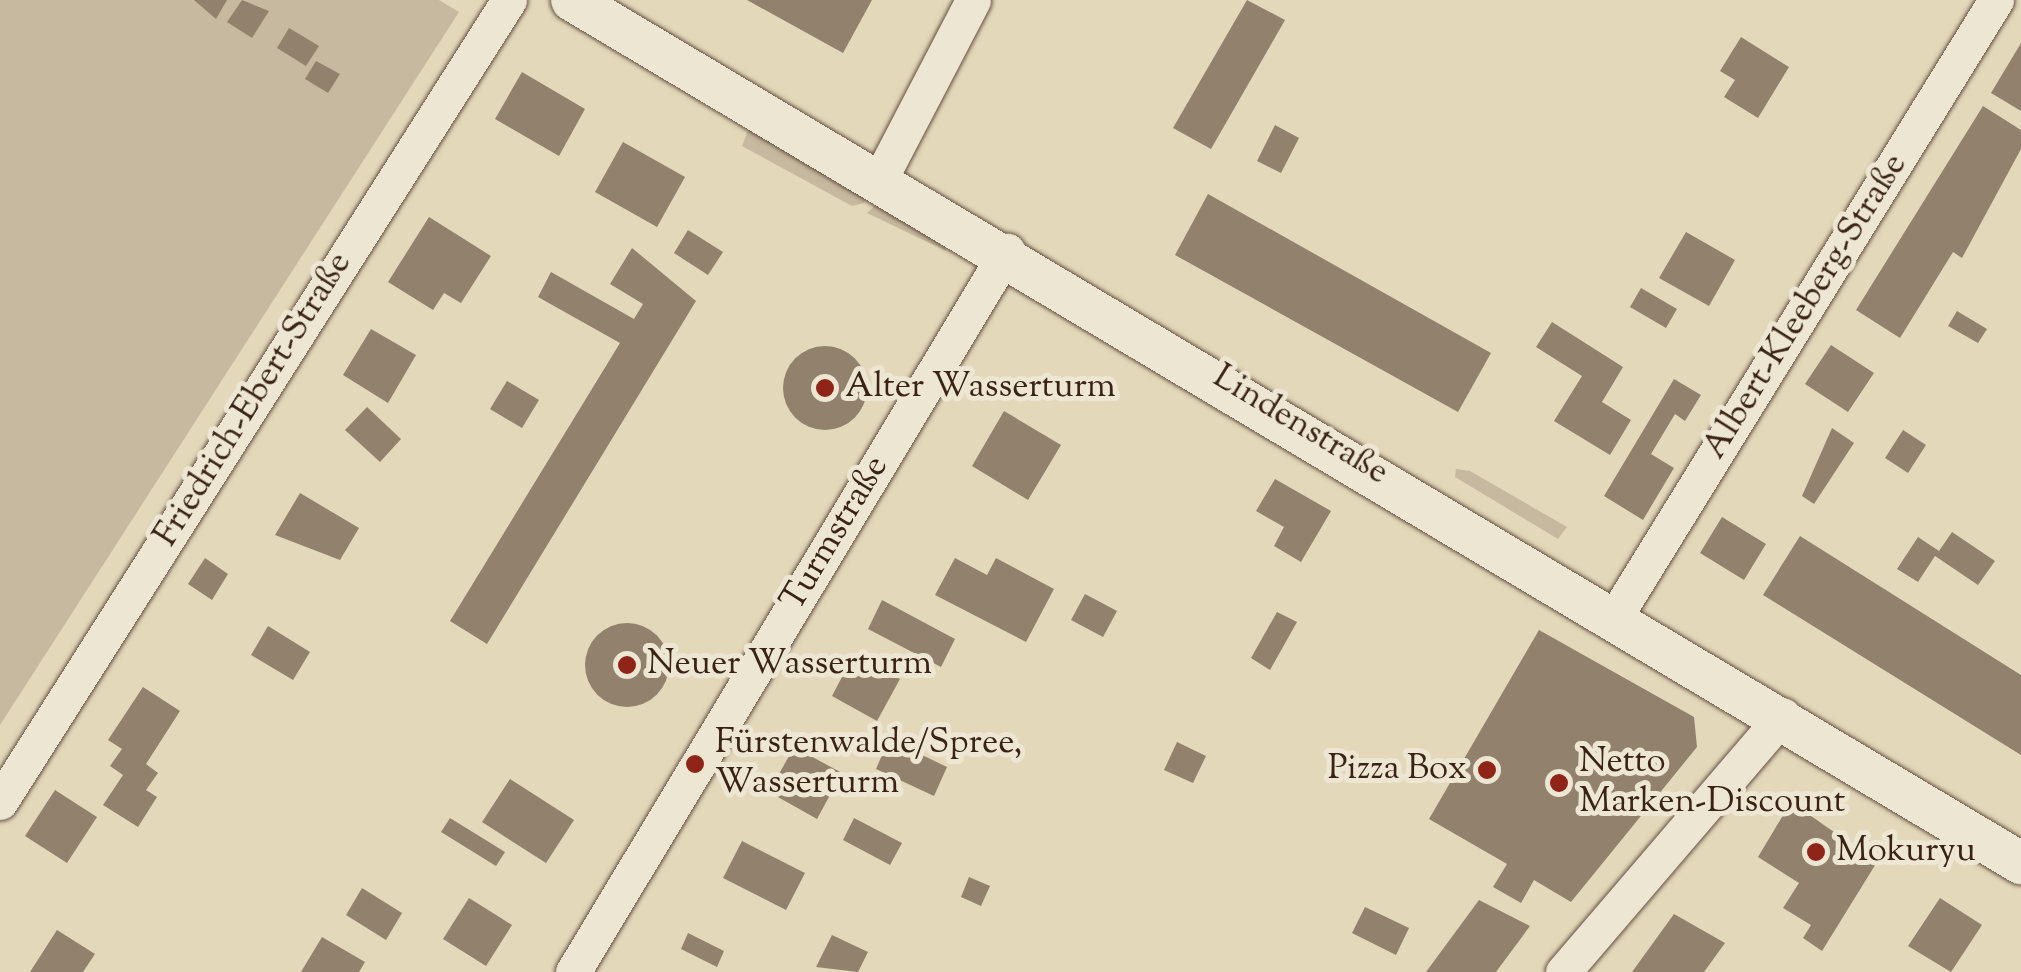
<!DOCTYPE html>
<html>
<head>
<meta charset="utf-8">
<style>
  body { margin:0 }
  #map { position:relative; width:2021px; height:972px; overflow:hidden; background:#e4d8bb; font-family:"Sorts Mill Goudy",serif }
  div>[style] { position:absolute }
  .green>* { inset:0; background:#c7b99f }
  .building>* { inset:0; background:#92816c }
  .round { border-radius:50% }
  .roads { filter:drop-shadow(0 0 2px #64503f) drop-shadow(0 0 2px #64503f) }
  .minor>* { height:35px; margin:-17.5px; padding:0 17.5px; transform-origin:17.5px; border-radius:17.5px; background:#ede6d3 }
  .tertiary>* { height:42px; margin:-21px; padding:0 21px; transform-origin:21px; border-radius:21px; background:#ede6d3 }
  .dots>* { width:28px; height:28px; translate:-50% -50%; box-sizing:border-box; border:5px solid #ede6d3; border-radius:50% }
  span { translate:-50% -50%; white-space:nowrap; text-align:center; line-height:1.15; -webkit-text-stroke:10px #ede6d3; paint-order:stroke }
  .street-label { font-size:35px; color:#392316 }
  .poi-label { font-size:35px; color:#392316 }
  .left { translate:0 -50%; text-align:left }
  .right { translate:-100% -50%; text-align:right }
</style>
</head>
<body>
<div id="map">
  <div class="green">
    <div style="clip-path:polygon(0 0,439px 0,459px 12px,0 725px)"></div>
    <div style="clip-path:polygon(749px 127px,868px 196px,864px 203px,852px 206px,742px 146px)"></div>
    <div style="clip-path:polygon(879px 202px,944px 244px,946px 251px,867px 213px)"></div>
    <div style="clip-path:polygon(1456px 469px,1470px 471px,1567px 527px,1558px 539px,1455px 477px)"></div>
  </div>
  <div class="building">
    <div style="clip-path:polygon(194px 0,227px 0,216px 19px)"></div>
    <div style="clip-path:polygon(242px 0,269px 11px,252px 38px,227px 22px)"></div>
    <div style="clip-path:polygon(747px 0,872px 0,843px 53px)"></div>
    <div style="clip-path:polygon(1247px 0,1285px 20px,1211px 149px,1173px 128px)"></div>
    <div style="clip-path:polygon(289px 28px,319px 46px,306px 66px,277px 48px)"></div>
    <div style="clip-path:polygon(1741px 37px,1789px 67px,1758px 118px,1724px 97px,1735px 80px,1720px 71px)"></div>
    <div style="clip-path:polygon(2021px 43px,2021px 111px,1991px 93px)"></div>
    <div style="clip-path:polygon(316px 61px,340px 74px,328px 93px,305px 79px)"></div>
    <div style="clip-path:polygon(522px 72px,585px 109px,559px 156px,495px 119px)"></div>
    <div style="clip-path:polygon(1983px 106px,2021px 130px,2021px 149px,1962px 258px,1953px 252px,1900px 338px,1856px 310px)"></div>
    <div style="clip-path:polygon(1275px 125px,1299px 138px,1281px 173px,1257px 161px)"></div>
    <div style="clip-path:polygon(623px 142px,685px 177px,657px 227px,595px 192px)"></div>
    <div style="clip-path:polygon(1208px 194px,1491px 353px,1458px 412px,1175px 255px)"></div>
    <div style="clip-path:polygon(429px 217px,491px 256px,461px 303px,444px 293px,433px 310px,388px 282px)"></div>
    <div style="clip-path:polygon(688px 230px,723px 252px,708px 275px,674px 253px)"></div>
    <div style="clip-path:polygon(1686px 232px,1735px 260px,1709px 306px,1659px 278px)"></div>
    <div style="clip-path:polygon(632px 248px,696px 301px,487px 644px,450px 621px,620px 343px,538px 297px,551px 272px,634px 319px,643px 304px,610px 284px)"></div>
    <div style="clip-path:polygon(1641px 288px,1677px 309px,1666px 328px,1630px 307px)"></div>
    <div style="clip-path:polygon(1957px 311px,1987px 329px,1978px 343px,1948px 326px)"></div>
    <div style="clip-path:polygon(1552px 322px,1623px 367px,1602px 402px,1631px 420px,1610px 455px,1554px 421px,1582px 376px,1536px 347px)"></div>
    <div style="clip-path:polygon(371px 329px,416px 355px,388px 403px,343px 375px)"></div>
    <div style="clip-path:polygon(1831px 345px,1874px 373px,1848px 412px,1805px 384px)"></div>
    <div class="round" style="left:783px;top:346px;width:84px;height:84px"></div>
    <div style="clip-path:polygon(1674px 379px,1701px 395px,1685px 421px,1675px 414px,1651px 454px,1674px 468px,1643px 520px,1604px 496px)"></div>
    <div style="clip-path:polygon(507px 381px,539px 400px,522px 428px,490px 409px)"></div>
    <div style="clip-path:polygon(367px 407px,401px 439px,380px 462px,345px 430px)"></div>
    <div style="clip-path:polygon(1004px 411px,1061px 445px,1028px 500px,972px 466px)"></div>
    <div style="clip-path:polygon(1832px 428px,1854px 443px,1814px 504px,1802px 496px)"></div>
    <div style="clip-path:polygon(1903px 430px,1926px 445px,1908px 473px,1885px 458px)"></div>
    <div style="clip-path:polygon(1275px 479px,1331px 511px,1301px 562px,1274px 546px,1284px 527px,1256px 511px)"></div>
    <div style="clip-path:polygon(300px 493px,359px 528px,340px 560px,275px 535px)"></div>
    <div style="clip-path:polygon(1722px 517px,1766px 544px,1744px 580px,1700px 553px)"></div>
    <div style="clip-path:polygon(1952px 532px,1995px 561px,1978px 585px,1935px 556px,1918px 582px,1897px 569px,1918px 537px,1939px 551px)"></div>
    <div style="clip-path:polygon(1800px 536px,2021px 675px,2021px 755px,1763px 595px)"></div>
    <div style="clip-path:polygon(205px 558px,228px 574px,212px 600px,188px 584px)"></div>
    <div style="clip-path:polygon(955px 558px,987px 575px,996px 558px,1054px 589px,1026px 642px,935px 595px)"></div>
    <div style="clip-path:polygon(1085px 594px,1117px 611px,1103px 637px,1071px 620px)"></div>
    <div style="clip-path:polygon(882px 600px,955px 639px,941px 667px,868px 629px)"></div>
    <div style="clip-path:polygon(1277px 612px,1297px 622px,1270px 670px,1251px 658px)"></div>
    <div class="round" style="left:585px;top:623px;width:84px;height:84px"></div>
    <div style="clip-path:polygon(268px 626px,310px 652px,293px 680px,251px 655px)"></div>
    <div style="clip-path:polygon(1539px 630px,1694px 717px,1697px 747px,1571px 902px,1534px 880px,1521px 903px,1493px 887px,1507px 864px,1429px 819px)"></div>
    <div style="clip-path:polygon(854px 654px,900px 679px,877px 721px,832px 696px)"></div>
    <div style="clip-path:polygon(143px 687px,180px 711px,146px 764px,158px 773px,146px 790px,157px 797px,138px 827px,103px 805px,123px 775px,110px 766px,122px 749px,108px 740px)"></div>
    <div style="clip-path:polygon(889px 739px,947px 767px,934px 796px,876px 769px)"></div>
    <div style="clip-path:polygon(1177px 742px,1206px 756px,1193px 783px,1164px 770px)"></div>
    <div style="clip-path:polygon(794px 747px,842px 773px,817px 819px,769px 792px)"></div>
    <div style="clip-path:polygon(510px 779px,574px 820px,546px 863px,482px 822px)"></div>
    <div style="clip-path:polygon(55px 790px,97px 817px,67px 863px,25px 836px)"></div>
    <div style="clip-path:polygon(1791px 802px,1877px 862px,1822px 951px,1803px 938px,1811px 925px,1783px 908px,1799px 883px,1758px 857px)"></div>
    <div style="clip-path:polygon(450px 818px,505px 852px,496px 866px,441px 832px)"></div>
    <div style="clip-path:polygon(854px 818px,902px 843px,890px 865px,843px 840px)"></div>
    <div style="clip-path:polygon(742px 841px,805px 873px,786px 910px,723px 878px)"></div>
    <div style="clip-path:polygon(969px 877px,990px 886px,981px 906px,961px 897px)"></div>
    <div style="clip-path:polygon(362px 888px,402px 913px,386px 940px,346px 915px)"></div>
    <div style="clip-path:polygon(469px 898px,512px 925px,486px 966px,443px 939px)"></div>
    <div style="clip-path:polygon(1940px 898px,1982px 925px,1951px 972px,1908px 946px)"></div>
    <div style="clip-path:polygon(1479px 900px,1530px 926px,1496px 972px,1426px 972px)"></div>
    <div style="clip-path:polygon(1365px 907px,1409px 928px,1396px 955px,1352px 933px)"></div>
    <div style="clip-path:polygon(1674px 914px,1725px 943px,1704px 972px,1632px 972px)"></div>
    <div style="clip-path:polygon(57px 930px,95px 954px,83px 972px,30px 972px)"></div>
    <div style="clip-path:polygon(688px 933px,724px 951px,717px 967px,681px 949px)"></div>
    <div style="clip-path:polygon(832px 935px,868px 952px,858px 972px,816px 967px)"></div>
    <div style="clip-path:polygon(322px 937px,365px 962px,359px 972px,301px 972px)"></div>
  </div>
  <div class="roads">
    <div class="minor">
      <div style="left:881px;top:177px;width:199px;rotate:-62.5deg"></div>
      <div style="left:1616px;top:615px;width:723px;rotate:-58.29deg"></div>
      <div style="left:0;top:802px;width:950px;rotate:-57.6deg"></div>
      <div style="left:573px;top:972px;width:842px;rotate:-58.95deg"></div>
      <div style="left:1563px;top:972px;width:338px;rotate:-49.4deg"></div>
    </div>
    <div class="tertiary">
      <div style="left:572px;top:0;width:1687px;rotate:30.78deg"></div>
    </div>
  </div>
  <div class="dots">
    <div style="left:825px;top:388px;background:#8f2418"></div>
    <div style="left:627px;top:665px;background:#8f2418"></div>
    <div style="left:695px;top:764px;background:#8f2418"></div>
    <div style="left:1487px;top:770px;background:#8f2418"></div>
    <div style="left:1559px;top:783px;background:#8f2418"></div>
    <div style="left:1816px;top:852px;background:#8f2418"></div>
  </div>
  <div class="street-label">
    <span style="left:1806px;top:307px;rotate:-58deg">Albert-Kleeberg-Straße</span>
    <span style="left:254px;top:400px;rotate:-58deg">Friedrich-Ebert-Straße</span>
    <span style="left:1300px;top:426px;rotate:31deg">Lindenstraße</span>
    <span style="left:836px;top:534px;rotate:-59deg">Turmstraße</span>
  </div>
  <div class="poi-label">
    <span class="left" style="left:845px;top:388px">Alter Wasserturm</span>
    <span class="left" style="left:647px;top:665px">Neuer Wasserturm</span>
    <span class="left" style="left:715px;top:764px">Fürstenwalde/Spree,<br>Wasserturm</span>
    <span class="left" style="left:1579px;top:783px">Netto<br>Marken-Discount</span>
    <span class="right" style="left:1467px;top:770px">Pizza Box</span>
    <span class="left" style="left:1836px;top:852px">Mokuryu</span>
  </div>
</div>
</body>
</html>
